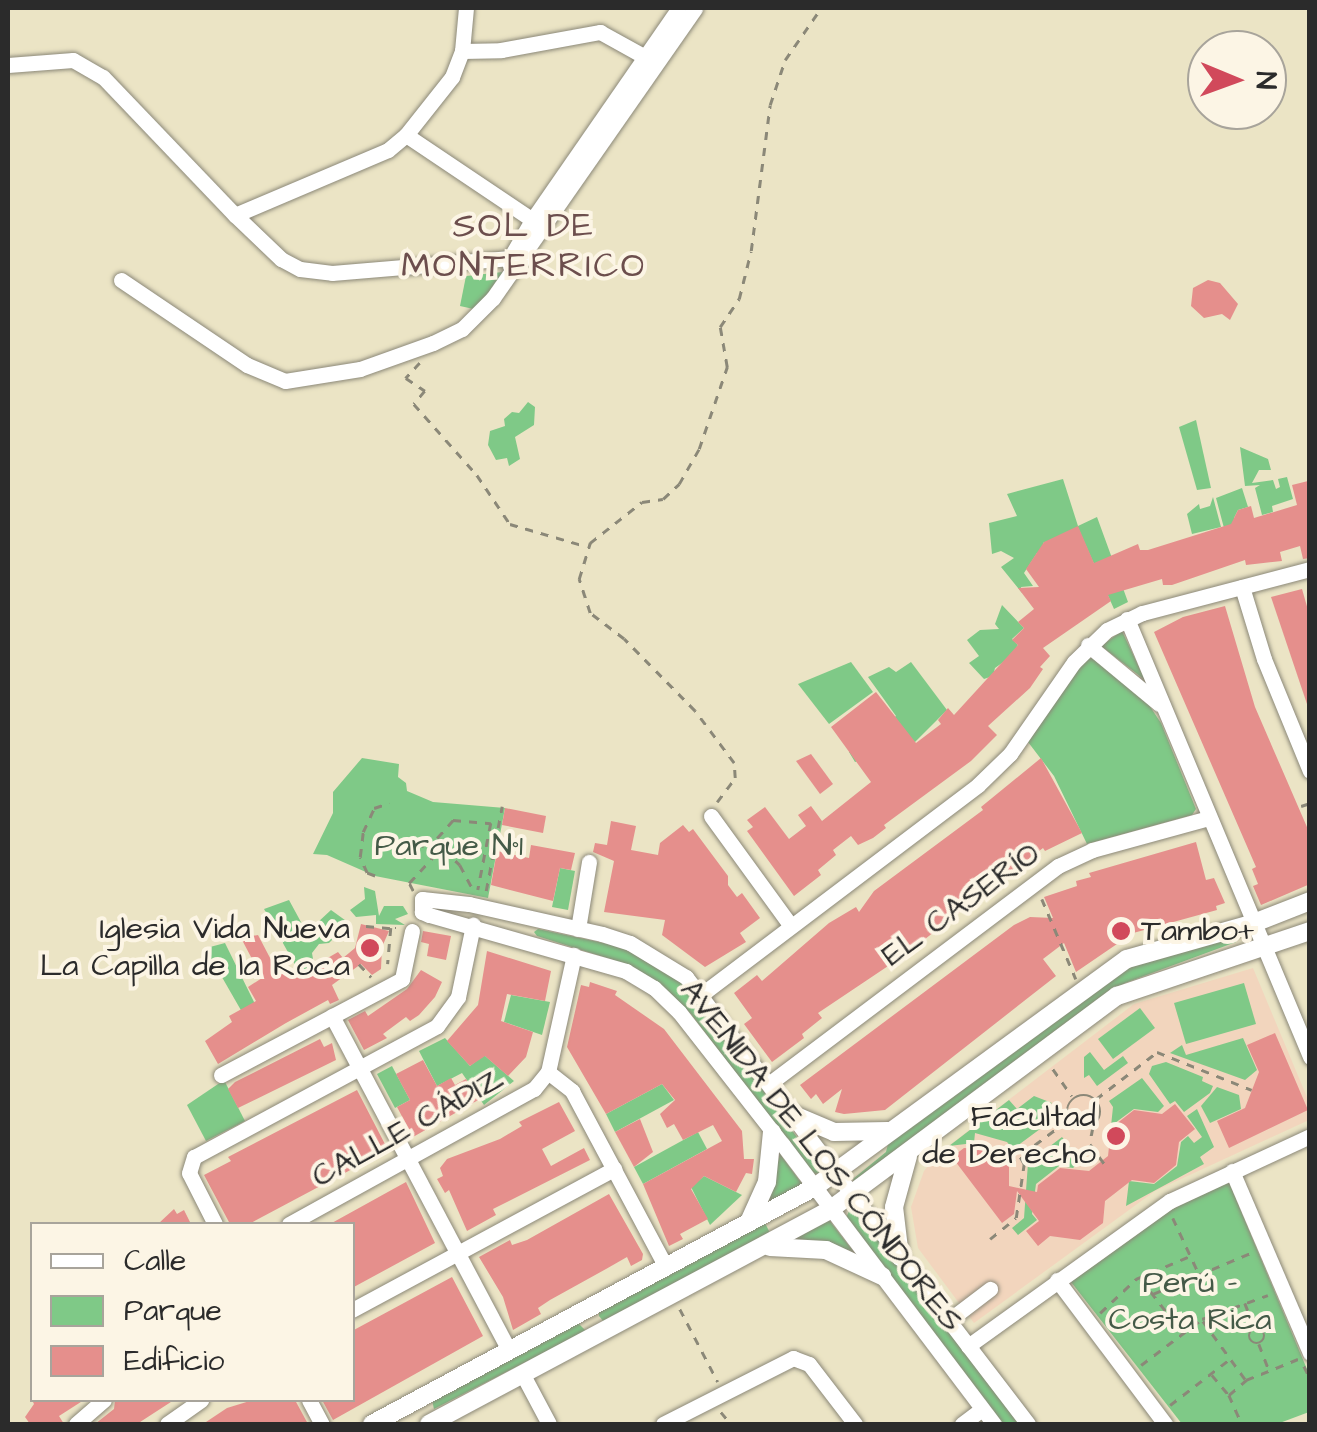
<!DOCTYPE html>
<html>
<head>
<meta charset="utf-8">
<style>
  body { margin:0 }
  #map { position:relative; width:1317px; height:1432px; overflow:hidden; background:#ebe4c5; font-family:"Architects Daughter",sans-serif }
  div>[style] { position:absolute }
  .built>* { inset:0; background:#f2d5bd }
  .green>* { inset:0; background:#7fc987 }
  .building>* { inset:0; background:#e58f8c }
  .path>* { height:2.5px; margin-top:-1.25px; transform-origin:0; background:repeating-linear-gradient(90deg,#8b8878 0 8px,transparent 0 16px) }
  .path>.ring { margin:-1.25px; padding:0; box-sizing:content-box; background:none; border:2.5px solid #8b8878; border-radius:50% }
  .roads { filter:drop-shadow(0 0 2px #8b8878) drop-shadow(0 0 2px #8b8878) }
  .minor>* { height:15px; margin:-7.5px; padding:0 7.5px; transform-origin:7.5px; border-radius:7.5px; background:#fff }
  .major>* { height:18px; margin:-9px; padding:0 9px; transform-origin:9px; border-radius:9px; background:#fff }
  .dots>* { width:28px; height:28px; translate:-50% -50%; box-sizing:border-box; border:5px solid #fcf5e5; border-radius:50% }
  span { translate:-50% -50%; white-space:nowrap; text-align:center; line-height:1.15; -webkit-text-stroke:8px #fcf5e5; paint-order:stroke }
  .park-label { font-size:32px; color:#445a47 }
  .street-label { font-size:32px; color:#2b2b2b }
  .poi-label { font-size:32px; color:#2b2b2b }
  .right { translate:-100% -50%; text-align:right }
  .left { translate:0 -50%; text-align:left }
  .neighbourhood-label { font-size:35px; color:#6c4e4d; letter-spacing:2.5px }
  .frame { position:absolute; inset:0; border:10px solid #2b2b2b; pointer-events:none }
  .legend { position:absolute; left:30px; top:1222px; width:325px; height:180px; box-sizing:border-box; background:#fcf5e5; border:2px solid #a8a49b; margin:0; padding:12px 18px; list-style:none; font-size:30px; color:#2b2b2b }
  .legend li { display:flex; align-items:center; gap:20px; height:50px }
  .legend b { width:50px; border:2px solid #a8a49b }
  .north { position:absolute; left:1187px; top:30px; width:100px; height:100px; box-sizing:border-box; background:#fcf5e5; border:2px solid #a8a49b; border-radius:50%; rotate:91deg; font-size:28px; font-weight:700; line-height:40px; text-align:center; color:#2b2b2b }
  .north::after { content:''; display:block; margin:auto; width:35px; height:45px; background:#d1495b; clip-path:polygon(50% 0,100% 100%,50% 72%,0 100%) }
</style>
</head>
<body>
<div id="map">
  <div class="built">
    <div style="clip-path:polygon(1253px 968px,1309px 1102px,1309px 1120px,1155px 1191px,974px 1323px,918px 1248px,911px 1207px,924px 1171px,939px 1153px,1134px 1004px)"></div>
  </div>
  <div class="green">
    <div style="clip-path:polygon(503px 272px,478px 310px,460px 306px,466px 276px)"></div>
    <div style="clip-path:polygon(528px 402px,535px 407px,534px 425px,515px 437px,520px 459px,509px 466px,507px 458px,496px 460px,488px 445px,490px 431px,505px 426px,504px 419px,512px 412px,519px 413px)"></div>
    <div style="clip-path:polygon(1196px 420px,1211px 488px,1197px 490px,1179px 427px)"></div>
    <div style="clip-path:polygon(1240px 447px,1268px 459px,1271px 470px,1259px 470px,1252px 483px,1273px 480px,1276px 489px,1280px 487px,1278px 479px,1287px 477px,1293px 499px,1272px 506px,1273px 512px,1262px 515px,1255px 488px,1260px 485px,1245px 486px)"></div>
    <div style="clip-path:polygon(1063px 479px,1078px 526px,1097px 517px,1128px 602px,1114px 609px,1078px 528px,1043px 543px,1048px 559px,1037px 553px,1024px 573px,1033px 586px,1021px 587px,1022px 593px,1001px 567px,1014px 558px,1001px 551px,992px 554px,989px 523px,1017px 516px,1007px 494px)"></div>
    <div style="clip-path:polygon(1242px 488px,1248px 507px,1238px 510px,1234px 518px,1237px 533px,1224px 528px,1216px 498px)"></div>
    <div style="clip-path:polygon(1213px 497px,1221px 527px,1192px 534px,1187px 514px,1199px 504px,1200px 509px,1210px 506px)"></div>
    <div style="clip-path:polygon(1002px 605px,1024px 628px,1012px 639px,1018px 645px,1009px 658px,995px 668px,993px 676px,984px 679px,969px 663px,979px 656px,967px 640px,980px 630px,999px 629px,995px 624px)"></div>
    <div style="clip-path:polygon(1122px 631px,1145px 680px,1101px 646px)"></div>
    <div style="clip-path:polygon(1093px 658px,1143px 696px,1161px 723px,1196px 809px,1192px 815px,1087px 844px,1054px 776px,1028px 742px,1084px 659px)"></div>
    <div style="clip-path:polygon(851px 662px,873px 692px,829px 724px,798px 684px)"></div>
    <div style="clip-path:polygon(911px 662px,947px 710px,913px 744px,855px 762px,849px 752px,896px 716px,868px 677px,889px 667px,896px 672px)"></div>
    <div style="clip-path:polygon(362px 758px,399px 764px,398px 777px,406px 783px,407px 791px,433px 802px,505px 808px,488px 898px,375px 876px,327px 855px,313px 854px,333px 813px,333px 792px)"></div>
    <div style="clip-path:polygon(560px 868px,575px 871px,568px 910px,552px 907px)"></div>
    <div style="clip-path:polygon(364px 887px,375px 891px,379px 916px,384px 906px,403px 906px,408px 914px,395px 919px,405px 925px,376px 924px,376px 915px,356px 917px,350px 910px,365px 899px)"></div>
    <div style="clip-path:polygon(289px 900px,308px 935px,317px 932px,317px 923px,331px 910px,349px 923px,329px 943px,319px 944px,312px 953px,314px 965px,299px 972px,264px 909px)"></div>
    <div style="clip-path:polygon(538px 929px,622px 947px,669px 972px,690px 990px,823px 1173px,812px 1174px,691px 1014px,660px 984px,610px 959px,537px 936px,534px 932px)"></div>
    <div style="clip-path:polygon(1233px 934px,1236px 942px,1125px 983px,854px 1184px,853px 1179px,886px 1152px,888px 1144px,1121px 968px)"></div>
    <div style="clip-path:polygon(225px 943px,255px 1004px,242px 1012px,219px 972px,202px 960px,210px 947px)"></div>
    <div style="clip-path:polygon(1244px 983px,1256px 1024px,1186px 1044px,1174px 1003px)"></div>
    <div style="clip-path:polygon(511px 995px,550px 1002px,542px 1035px,504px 1022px)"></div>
    <div style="clip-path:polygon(1140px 1008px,1155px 1028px,1113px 1059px,1098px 1039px)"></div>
    <div style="clip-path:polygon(445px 1038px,470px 1066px,484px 1055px,514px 1081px,484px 1105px,462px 1073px,437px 1086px,419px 1051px)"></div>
    <div style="clip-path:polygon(1243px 1038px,1257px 1070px,1245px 1080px,1170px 1053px,1182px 1045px,1186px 1055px)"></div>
    <div style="clip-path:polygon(1090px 1052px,1104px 1070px,1123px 1056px,1128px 1063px,1097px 1086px,1089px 1075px,1084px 1078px,1084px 1057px)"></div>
    <div style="clip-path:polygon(1166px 1062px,1203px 1077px,1202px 1081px,1213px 1086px,1210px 1093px,1184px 1112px,1175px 1101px,1170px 1104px,1149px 1074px,1152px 1066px)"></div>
    <div style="clip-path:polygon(392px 1066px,410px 1100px,395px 1108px,377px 1074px)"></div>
    <div style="clip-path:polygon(1142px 1078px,1164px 1106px,1158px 1112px,1134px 1109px,1111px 1126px,1113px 1107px,1109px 1101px)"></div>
    <div style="clip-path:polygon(224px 1080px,245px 1121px,206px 1141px,187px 1105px)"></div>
    <div style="clip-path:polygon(662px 1084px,674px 1100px,615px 1132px,606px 1114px)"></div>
    <div style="clip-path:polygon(1217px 1087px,1239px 1095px,1241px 1109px,1210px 1123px,1201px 1106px)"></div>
    <div style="clip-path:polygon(1034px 1096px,1052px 1103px,1047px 1107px,1055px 1118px,1013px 1149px,1007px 1142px,975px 1133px,974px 1143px,949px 1146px,1009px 1100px,1017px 1109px)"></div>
    <div style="clip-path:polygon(1197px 1109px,1214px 1147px,1200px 1157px,1204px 1164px,1126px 1206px,1129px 1181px,1154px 1184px,1177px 1166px,1181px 1142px,1188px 1136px,1194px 1143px,1202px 1137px,1187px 1116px)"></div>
    <div style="clip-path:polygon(698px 1132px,707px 1149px,643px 1184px,634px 1167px)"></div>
    <div style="clip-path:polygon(1062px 1137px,1081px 1161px,1073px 1168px,1059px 1166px,1036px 1184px,1032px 1214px,1037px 1220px,1018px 1235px,1012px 1228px,1024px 1218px,1028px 1163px)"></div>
    <div style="clip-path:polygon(780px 1154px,802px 1184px,770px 1203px,768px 1199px)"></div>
    <div style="clip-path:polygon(704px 1176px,742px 1195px,710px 1225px,691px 1187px)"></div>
    <div style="clip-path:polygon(1228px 1180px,1309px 1374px,1309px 1412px,1277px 1424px,1182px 1424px,1071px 1282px,1171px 1210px)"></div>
    <div style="clip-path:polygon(850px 1209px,857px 1210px,1019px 1424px,1002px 1424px,846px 1218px)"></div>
    <div style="clip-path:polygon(829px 1220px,853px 1251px,790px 1239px,827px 1220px)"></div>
    <div style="clip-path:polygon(765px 1223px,770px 1233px,604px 1322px,599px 1316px,599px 1311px)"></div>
    <div style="clip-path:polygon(577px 1322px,586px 1331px,434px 1409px,432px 1400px)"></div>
  </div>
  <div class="building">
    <div style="clip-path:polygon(1208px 280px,1220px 283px,1238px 304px,1230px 320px,1222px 314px,1204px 318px,1191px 306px,1193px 288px)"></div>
    <div style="clip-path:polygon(1308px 481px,1310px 558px,1303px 559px,1300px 546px,1280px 552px,1282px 561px,1246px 565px,1245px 560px,1172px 585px,1163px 585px,1162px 579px,1108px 595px,1111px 601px,1043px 648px,1050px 656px,1040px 667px,1043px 669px,1030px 688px,988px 726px,997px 735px,971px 761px,884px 825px,886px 828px,873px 838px,858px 845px,851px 836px,833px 850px,836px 855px,818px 870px,821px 875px,794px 896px,747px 831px,753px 827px,747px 820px,765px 807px,789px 839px,806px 826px,798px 815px,811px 806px,822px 821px,871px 782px,831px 727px,876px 692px,916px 743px,941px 724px,938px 720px,948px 708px,954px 715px,1018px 645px,1012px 640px,1024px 628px,1018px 622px,1034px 609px,1018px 588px,1039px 587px,1026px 569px,1044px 542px,1078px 526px,1094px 563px,1138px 544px,1140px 550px,1148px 550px,1231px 524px,1238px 510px,1251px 506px,1254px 518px,1297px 505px,1292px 485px)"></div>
    <div style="clip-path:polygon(1302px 589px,1310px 617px,1309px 710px,1271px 597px)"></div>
    <div style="clip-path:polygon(1225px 606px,1255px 707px,1310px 834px,1310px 884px,1261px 905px,1253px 886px,1258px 884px,1252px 869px,1256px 867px,1154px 632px,1183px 617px)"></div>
    <div style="clip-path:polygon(811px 754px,833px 784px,820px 794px,796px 761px)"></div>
    <div style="clip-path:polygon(1041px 758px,1082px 833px,1045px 851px,1043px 848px,903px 956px,818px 1013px,822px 1018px,802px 1034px,804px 1038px,772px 1062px,744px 1024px,752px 1018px,734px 993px,757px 975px,762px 981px,829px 923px,856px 907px,859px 912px,874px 891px,983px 810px,981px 807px)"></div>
    <div style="clip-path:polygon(505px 808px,546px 816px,543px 833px,502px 825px)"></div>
    <div style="clip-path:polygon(611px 821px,636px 826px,631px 850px,658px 855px,660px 843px,683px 825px,689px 832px,693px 829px,728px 876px,728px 885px,737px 897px,742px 893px,760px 918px,740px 933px,746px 942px,705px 967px,662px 935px,665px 920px,604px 912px,614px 861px,593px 852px,595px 843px,607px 845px)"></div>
    <div style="clip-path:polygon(1196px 842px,1206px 880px,1214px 878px,1225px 903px,1216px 906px,1217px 910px,1115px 938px,1117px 944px,1076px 972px,1064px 943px,1043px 959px,1056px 976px,885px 1110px,844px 1114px,835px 1112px,842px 1089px,823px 1104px,816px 1094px,811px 1099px,800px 1085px,1014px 925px,1030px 917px,1053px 918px,1044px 897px,1077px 886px,1076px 881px,1091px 877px,1089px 873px)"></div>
    <div style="clip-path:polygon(531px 845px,575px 853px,571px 870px,560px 868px,553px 901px,491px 885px,497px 851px,529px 858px)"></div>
    <div style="clip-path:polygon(361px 924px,389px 931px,382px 947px,381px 969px,372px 975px,361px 964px,332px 985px,339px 1000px,330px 1004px,328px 1000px,286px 1023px,218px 1064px,205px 1041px,232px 1022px,229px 1016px,256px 1001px,248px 987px,262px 978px,241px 938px,258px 935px,279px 975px,297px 969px,300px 974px,338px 952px,343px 958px,355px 948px)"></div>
    <div style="clip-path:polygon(423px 931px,451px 936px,446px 960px,427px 956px,429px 944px,421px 942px)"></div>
    <div style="clip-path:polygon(487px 951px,551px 971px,545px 1001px,507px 994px,501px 1021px,533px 1032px,526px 1057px,508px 1076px,485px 1056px,470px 1066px,447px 1041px,478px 1005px)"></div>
    <div style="clip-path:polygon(421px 970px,442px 982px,435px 997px,419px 1015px,410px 1021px,406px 1017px,383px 1034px,387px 1038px,364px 1050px,348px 1020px,365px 1011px,368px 1016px,407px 989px)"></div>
    <div style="clip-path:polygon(590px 982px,617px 991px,615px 995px,664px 1029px,742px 1131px,744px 1159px,754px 1159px,752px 1174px,746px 1173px,736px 1192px,704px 1176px,691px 1189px,708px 1219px,680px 1234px,683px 1239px,669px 1246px,643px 1184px,722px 1141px,713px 1125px,683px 1140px,674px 1124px,667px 1128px,660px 1114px,675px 1100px,662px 1084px,606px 1114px,567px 1047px,581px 985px,589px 987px)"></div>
    <div style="clip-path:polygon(1275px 1033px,1308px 1110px,1229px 1148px,1217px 1121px,1245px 1108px,1259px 1072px,1247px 1045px)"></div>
    <div style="clip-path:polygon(320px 1039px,324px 1047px,332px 1043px,336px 1060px,238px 1108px,228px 1089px,235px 1082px)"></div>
    <div style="clip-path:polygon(423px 1060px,437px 1086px,451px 1078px,455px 1085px,466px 1079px,480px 1099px,413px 1137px,397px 1107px,410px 1100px,396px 1074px)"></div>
    <div style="clip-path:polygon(357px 1090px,388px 1150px,249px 1224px,230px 1224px,204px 1175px,231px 1161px,228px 1157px)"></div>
    <div style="clip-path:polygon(559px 1102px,575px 1131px,542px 1149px,551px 1166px,584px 1148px,590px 1160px,493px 1209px,496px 1215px,467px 1231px,449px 1190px,445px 1193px,437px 1179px,443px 1176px,440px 1168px,447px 1159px,500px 1139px,522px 1126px,519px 1122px)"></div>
    <div style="clip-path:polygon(1175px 1104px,1195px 1129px,1179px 1142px,1176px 1165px,1154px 1183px,1132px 1180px,1105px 1201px,1103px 1223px,1080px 1240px,1050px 1236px,1038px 1246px,1026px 1231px,1039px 1221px,1017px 1191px,1014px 1214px,1002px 1223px,952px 1157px,964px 1148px,990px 1150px,989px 1159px,1009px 1164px,1009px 1186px,1037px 1192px,1038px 1185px,1060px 1168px,1089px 1171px,1108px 1156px,1111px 1128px,1134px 1110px,1162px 1114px)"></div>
    <div style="clip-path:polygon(640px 1119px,653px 1152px,634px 1167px,615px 1132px)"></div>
    <div style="clip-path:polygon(406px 1182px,435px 1243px,352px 1288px,352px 1224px,330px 1224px)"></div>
    <div style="clip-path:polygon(609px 1194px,643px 1254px,642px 1260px,631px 1266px,627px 1257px,606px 1269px,550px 1300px,538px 1308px,541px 1314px,513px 1330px,503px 1297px,479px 1257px,510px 1240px,512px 1245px,527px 1240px)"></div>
    <div style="clip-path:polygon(174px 1209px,177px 1214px,184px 1210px,191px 1224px,158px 1224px)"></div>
    <div style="clip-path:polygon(452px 1277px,483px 1336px,333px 1420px,322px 1400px,352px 1400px,352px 1331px)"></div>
    <div style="clip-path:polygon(32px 1400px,84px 1400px,59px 1416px,64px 1424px,30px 1424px,25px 1417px,34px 1404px)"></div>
    <div style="clip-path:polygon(115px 1400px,174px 1400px,137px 1424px,95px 1424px,114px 1409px)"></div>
    <div style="clip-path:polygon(253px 1400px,295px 1400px,308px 1424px,203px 1424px,227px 1408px)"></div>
  </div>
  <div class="path">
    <div style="left:420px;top:363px;width:21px;rotate:133deg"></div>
    <div style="left:406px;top:378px;width:23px;rotate:34deg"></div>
    <div style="left:425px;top:391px;width:17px;rotate:130deg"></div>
    <div style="left:414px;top:404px;width:95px;rotate:48.4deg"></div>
    <div style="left:477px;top:475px;width:59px;rotate:56deg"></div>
    <div style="left:510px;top:524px;width:78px;rotate:16.3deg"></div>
    <div style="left:717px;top:802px;width:30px;rotate:-53deg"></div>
    <div style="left:735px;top:778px;width:15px;rotate:-94deg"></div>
    <div style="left:734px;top:763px;width:65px;rotate:-126.9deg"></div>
    <div style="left:695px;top:711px;width:101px;rotate:-134.6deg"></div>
    <div style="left:624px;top:639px;width:43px;rotate:-142.6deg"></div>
    <div style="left:590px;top:613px;width:36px;rotate:-108deg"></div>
    <div style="left:579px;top:579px;width:38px;rotate:-73deg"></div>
    <div style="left:590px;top:543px;width:66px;rotate:-38.3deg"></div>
    <div style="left:642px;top:502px;width:21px;rotate:-8deg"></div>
    <div style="left:663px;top:499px;width:22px;rotate:-43deg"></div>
    <div style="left:679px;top:484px;width:40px;rotate:-60.3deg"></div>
    <div style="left:699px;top:449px;width:87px;rotate:-71.1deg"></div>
    <div style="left:727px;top:367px;width:41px;rotate:-99.9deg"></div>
    <div style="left:720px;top:327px;width:34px;rotate:-56deg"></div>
    <div style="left:739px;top:299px;width:49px;rotate:-76deg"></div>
    <div style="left:751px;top:251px;width:147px;rotate:-82.6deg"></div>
    <div style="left:770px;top:105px;width:47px;rotate:-71.6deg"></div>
    <div style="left:785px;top:60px;width:63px;rotate:-55.3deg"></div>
    <div style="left:1301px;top:806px;width:9px;rotate:-18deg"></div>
    <div style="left:437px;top:838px;width:24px;rotate:-48deg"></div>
    <div style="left:453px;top:820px;width:38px;rotate:5deg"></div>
    <div style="left:491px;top:823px;width:68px;rotate:101deg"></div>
    <div style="left:407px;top:843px;width:17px;rotate:10deg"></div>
    <div style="left:444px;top:850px;width:22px;rotate:43deg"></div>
    <div style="left:460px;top:865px;width:27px;rotate:62deg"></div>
    <div style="left:375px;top:876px;width:9px;rotate:-159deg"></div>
    <div style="left:367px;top:873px;width:17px;rotate:-114deg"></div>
    <div style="left:360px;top:857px;width:25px;rotate:-83deg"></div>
    <div style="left:363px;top:832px;width:26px;rotate:-65deg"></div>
    <div style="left:374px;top:808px;width:16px;rotate:-18deg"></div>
    <div style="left:413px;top:891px;width:9px;rotate:-117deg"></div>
    <div style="left:409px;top:883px;width:34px;rotate:-47deg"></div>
    <div style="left:486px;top:891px;width:86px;rotate:-79.3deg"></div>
    <div style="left:1042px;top:899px;width:87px;rotate:67deg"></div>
    <div style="left:366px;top:926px;width:25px;rotate:5deg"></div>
    <div style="left:391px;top:928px;width:36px;rotate:95deg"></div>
    <div style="left:395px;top:928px;width:1px"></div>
    <div style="left:359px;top:964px;width:18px;rotate:47deg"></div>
    <div style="left:1053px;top:1069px;width:33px;rotate:55deg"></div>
    <div class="ring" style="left:1067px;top:1095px;width:31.5px;height:31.5px"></div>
    <div style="left:1096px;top:1099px;width:77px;rotate:-37.6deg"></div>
    <div style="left:1157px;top:1052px;width:102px;rotate:21.8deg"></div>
    <div style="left:1093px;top:1128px;width:16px;rotate:101deg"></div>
    <div style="left:1090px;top:1144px;width:31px;rotate:54deg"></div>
    <div style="left:1009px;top:1164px;width:74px;rotate:-36.7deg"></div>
    <div style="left:1173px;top:1218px;width:62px;rotate:65.1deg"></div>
    <div style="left:990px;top:1239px;width:33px;rotate:-39deg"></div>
    <div style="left:1016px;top:1218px;width:55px;rotate:-81.6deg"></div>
    <div style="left:1024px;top:1164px;width:8px;rotate:-120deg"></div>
    <div style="left:1141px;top:1279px;width:67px;rotate:52.3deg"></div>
    <div style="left:1153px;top:1294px;width:108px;rotate:-22.8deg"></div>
    <div style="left:1245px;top:1303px;width:26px;rotate:69deg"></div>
    <div style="left:680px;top:1309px;width:82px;rotate:62.5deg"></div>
    <div style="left:1100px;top:1313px;width:50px;rotate:-43.4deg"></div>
    <div style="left:1136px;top:1279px;width:59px;rotate:-23.1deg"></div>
    <div style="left:1203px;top:1321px;width:72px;rotate:54.1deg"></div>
    <div class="ring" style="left:1249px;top:1328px;width:13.5px;height:13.5px"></div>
    <div style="left:1259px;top:1344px;width:28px;rotate:69deg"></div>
    <div style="left:1141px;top:1365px;width:76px;rotate:-37deg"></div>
    <div style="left:1202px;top:1319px;width:70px;rotate:-20deg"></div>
    <div style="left:1304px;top:1366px;width:13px;rotate:63deg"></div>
    <div style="left:1212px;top:1375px;width:26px;rotate:50deg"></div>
    <div style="left:1229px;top:1395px;width:32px;rotate:66deg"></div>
    <div style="left:1229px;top:1395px;width:23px;rotate:-41deg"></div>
    <div style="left:1246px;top:1380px;width:56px;rotate:-22deg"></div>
    <div style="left:1170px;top:1405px;width:76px;rotate:-37.5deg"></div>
    <div style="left:721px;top:1412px;width:16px;rotate:50deg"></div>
  </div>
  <div class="roads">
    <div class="minor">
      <div style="left:462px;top:51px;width:39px;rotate:-1deg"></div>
      <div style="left:501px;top:50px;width:101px;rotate:-10.3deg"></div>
      <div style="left:600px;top:32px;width:56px;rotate:28.9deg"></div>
      <div style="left:8px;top:65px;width:65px;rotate:-4.4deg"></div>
      <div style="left:73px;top:60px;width:34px;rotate:30deg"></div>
      <div style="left:103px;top:77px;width:191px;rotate:46.3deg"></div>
      <div style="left:235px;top:215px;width:64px;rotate:43.7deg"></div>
      <div style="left:281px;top:259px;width:21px;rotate:28deg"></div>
      <div style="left:300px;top:269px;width:32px;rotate:7deg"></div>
      <div style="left:332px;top:273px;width:179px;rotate:-4.8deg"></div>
      <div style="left:510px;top:258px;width:12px;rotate:20deg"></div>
      <div style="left:406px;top:135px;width:161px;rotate:33.9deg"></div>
      <div style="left:235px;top:215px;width:166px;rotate:-23deg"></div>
      <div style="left:388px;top:150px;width:23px;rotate:-40deg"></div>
      <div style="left:406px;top:135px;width:74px;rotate:-51.6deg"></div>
      <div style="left:452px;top:77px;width:28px;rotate:-69deg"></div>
      <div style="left:462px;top:51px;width:43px;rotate:-84.7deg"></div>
      <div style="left:510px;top:266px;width:8px;rotate:-90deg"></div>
      <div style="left:510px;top:258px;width:44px;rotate:-59.9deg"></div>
      <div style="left:532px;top:220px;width:258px;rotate:-55.3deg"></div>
      <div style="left:121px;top:280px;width:152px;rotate:34deg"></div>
      <div style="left:247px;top:365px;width:41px;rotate:22.8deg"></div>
      <div style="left:285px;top:381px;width:76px;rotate:-9.1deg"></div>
      <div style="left:360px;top:369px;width:77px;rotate:-19.6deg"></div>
      <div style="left:433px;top:343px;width:32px;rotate:-26deg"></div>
      <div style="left:462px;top:329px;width:44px;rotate:-45deg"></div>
      <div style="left:493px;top:298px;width:353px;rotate:-55.1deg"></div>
      <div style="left:1242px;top:587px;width:75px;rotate:73deg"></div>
      <div style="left:1264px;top:659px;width:121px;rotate:67.7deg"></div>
      <div style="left:1127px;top:619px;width:475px;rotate:67.3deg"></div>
      <div style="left:1088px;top:645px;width:92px;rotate:39.7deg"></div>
      <div style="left:711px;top:816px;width:136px;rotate:54deg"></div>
      <div style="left:578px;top:929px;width:68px;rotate:-80.7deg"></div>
      <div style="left:702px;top:994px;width:346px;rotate:-37.1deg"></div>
      <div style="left:978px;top:785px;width:45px;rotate:-44.1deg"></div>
      <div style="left:1010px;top:754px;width:112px;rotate:-55.2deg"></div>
      <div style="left:1074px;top:662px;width:46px;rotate:-44.1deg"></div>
      <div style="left:1107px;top:630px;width:39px;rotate:-26deg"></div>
      <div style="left:1142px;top:613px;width:174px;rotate:-14.7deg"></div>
      <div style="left:332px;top:1016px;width:379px;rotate:62.1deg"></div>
      <div style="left:548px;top:1072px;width:31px;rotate:38deg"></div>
      <div style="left:572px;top:1091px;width:200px;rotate:61.9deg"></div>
      <div style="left:221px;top:1075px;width:205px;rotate:-27.9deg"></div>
      <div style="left:402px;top:979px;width:49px;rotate:-78.2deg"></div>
      <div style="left:770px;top:1083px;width:361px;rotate:-37deg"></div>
      <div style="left:1058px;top:866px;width:38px;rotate:-25deg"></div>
      <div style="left:1092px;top:850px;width:121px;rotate:-15.3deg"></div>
      <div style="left:1232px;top:1171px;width:198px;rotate:66.8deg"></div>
      <div style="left:215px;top:1224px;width:57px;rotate:-117deg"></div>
      <div style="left:189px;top:1173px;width:17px;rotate:-73deg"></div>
      <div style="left:194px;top:1157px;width:276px;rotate:-28.3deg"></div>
      <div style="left:437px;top:1026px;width:36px;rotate:-54deg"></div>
      <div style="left:458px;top:997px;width:74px;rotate:-78.2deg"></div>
      <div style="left:289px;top:1224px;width:280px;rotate:-28.9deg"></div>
      <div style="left:534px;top:1089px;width:22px;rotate:-51deg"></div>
      <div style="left:548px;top:1072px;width:120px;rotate:-77.5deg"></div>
      <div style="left:1057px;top:1280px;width:180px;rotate:53.1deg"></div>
      <div style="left:352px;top:1310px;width:298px;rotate:-28.3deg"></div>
      <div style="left:948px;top:1321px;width:53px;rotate:-37.3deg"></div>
      <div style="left:968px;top:1346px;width:249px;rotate:-35.7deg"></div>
      <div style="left:1170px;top:1201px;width:154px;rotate:-24.9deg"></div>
      <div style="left:523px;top:1375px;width:55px;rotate:62deg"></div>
      <div style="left:309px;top:1400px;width:27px;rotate:62deg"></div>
      <div style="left:76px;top:1424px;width:37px;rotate:-41deg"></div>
      <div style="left:167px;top:1424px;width:42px;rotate:-35.2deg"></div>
      <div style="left:663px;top:1424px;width:146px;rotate:-26.9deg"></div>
      <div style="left:793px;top:1358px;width:17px;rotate:21deg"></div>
      <div style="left:809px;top:1364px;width:76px;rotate:52.5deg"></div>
      <div style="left:962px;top:1424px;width:25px;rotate:-37deg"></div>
      <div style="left:994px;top:1424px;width:350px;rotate:-127.1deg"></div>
      <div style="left:783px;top:1145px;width:169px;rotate:-128deg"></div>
      <div style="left:679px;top:1012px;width:35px;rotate:-136deg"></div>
      <div style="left:654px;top:988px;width:33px;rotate:-149deg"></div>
      <div style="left:626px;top:971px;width:205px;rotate:-164.1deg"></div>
      <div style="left:429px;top:915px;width:8px;rotate:-157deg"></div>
      <div style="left:422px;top:912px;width:13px;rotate:-90deg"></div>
      <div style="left:422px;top:899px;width:47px;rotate:6.1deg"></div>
      <div style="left:469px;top:904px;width:136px;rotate:12.7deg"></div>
      <div style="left:602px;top:934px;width:29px;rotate:18deg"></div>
      <div style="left:630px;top:943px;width:66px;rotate:31.3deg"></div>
      <div style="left:686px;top:977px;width:563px;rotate:52.58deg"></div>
    </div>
    <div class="major">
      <div style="left:794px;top:1115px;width:43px;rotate:23deg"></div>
      <div style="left:834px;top:1132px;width:54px;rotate:-1.1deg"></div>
      <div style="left:749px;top:1222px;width:44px;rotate:-65.8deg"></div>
      <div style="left:767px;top:1182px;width:50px;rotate:-84.3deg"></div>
      <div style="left:770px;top:1247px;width:56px;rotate:3.1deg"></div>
      <div style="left:826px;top:1250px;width:62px;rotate:24.9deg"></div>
      <div style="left:900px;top:1257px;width:50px;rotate:-96.8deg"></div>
      <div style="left:894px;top:1207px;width:53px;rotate:-74.6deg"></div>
      <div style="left:372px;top:1424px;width:502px;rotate:-28.15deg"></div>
      <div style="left:815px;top:1187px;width:386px;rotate:-36.2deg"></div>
      <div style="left:1127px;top:959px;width:132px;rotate:-15.8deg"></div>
      <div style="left:1254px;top:923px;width:60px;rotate:-21.4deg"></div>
      <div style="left:429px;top:1424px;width:456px;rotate:-28.1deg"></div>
      <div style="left:831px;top:1209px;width:357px;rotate:-36.7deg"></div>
      <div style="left:1117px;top:996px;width:204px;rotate:-18.6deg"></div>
    </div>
  </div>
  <div class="dots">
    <div style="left:1121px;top:931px;background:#d1495b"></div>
    <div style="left:370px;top:948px;background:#d1495b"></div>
    <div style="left:1116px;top:1136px;background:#d1495b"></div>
  </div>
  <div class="park-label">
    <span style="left:449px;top:846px">Parque N°1</span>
    <span style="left:1190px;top:1302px">Perú -<br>Costa Rica</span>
  </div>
  <div class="street-label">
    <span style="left:961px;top:905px;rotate:-36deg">EL CASERÍO</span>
    <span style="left:408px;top:1128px;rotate:-29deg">CALLE CÁDIZ</span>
    <span style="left:821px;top:1156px;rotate:52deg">AVENIDA DE LOS CÓNDORES</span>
  </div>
  <div class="poi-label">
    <span class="right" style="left:350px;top:948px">Iglesia Vida Nueva<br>La Capilla de la Roca</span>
    <span class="left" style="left:1141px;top:931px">Tambo+</span>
    <span class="right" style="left:1096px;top:1136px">Facultad<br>de Derecho</span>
  </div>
  <div class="neighbourhood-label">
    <span style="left:524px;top:246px">SOL DE<br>MONTERRICO</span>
  </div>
  <div class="frame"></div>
  <ul class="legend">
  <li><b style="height:12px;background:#fff"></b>Calle</li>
  <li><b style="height:28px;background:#7fc987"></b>Parque</li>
  <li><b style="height:28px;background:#e58f8c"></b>Edificio</li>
  </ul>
  <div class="north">N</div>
</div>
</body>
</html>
